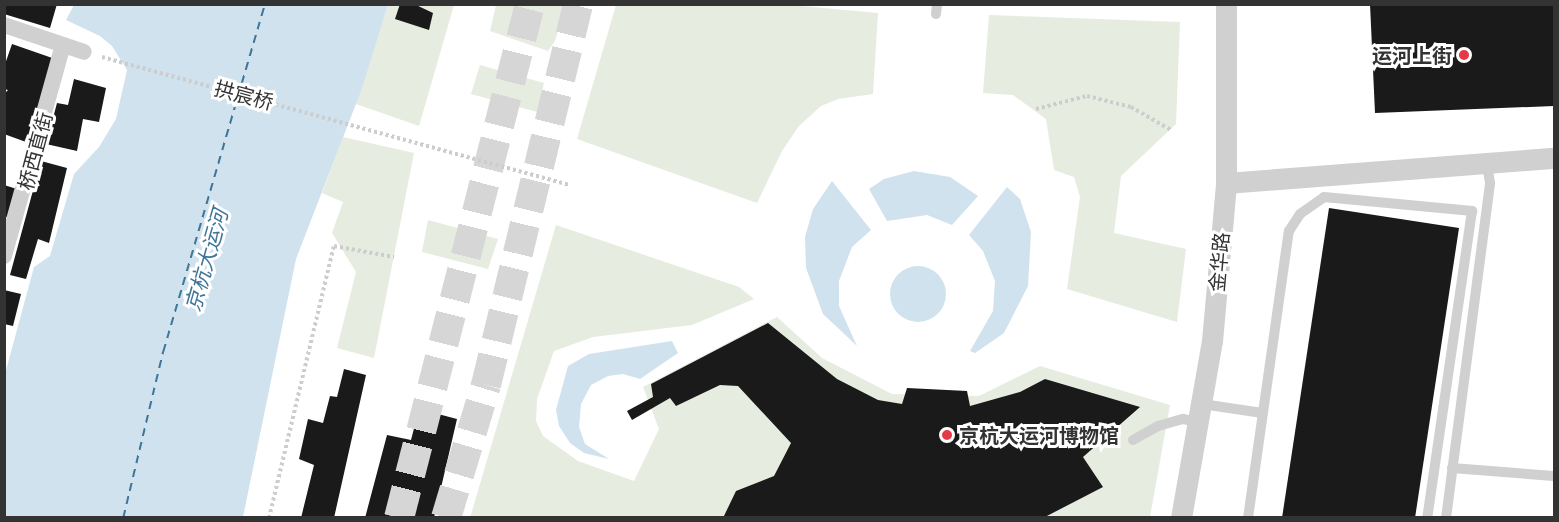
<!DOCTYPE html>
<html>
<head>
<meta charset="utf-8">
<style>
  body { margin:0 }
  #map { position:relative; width:1559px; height:522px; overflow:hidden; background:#fff; font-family:Quicksand,"Noto Sans SC",sans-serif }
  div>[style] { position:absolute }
  .green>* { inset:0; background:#e6ecdf }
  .water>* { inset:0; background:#cfe2ee }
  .round { border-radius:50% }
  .ferry>* { height:1.5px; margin-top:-0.75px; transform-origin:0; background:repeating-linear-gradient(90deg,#3f7597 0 8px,transparent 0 14px) }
  .building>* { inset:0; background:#1a1a1a }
  .secondary-tunnel>* { height:30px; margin-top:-15px; transform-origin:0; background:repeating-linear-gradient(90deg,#d6d6d6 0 30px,transparent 0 45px) }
  .path>* { height:4px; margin-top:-2px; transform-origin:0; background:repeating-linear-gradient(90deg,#cdcdcd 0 3px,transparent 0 6px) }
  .service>* { height:10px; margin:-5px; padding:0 5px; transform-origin:5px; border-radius:5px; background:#d0d0d0 }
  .pedestrian>* { height:16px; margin:-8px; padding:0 8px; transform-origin:8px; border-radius:8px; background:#d0d0d0 }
  .minor>* { height:21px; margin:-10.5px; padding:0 10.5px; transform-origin:10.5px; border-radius:10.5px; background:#d0d0d0 }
  .dots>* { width:16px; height:16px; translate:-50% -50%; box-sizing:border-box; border:3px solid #fff; border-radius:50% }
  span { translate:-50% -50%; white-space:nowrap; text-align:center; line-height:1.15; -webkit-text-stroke:6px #fff; paint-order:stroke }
  .poi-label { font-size:20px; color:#333; font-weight:700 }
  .right { translate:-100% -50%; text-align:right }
  .left { translate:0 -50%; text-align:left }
  .street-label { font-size:20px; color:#333 }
  .water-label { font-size:21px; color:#3f7597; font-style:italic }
  .frame { position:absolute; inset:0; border:6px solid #333; pointer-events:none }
</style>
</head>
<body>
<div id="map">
  <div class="green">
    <div style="clip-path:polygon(388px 5px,454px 5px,419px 126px,356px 104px)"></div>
    <div style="clip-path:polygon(496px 5px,496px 4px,566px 5px,555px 41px,548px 51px,490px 31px)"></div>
    <div style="clip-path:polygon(791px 5px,878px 13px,873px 94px,838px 99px,821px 106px,799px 126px,782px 151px,757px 203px,577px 139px,616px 5px)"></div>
    <div style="clip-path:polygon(989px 15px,1180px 22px,1176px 124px,1121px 176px,1114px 233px,1186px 249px,1177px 322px,1067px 289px,1080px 197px,1074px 177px,1054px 170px,1046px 119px,1013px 95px,983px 93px)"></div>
    <div style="clip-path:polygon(480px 65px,544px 83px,537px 112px,471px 94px)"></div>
    <div style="clip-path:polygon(343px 137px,414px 153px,374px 358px,337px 348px,356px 272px,332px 233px,343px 202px,322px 193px)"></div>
    <div style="clip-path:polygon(428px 220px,498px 239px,488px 269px,422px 252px)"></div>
    <div style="clip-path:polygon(556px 225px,739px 287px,754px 299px,692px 325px,593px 337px,554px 351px,537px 399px,536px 421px,543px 436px,578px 461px,634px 481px,659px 429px,643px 387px,777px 317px,822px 358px,892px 394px,979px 396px,1040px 366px,1170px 405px,1150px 517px,470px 518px)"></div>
  </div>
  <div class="water">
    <div style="clip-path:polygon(74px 5px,388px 5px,361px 91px,296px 259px,243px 517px,5px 517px,5px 374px,34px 267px,50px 256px,74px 174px,99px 147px,116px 119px,127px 70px,112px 46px,100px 36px,66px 20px)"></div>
    <div style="clip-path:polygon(914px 171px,950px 177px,978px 196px,952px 225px,927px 215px,887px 221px,869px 189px,884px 179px)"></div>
    <div style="clip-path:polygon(832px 181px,871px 230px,852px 247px,839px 281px,839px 306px,857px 346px,823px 314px,806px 268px,805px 237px,813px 209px)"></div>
    <div style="clip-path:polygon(1007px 187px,1020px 199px,1031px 232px,1028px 286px,1004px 333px,975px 353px,970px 351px,993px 311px,995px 281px,983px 251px,969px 235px)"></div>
    <div class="round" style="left:890px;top:266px;width:56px;height:56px"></div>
    <div style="clip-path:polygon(672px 341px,678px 353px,640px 379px,623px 374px,608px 376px,591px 385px,581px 404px,579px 427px,585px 444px,609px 459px,584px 453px,570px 443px,559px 426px,556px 410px,568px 366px,589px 354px)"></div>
  </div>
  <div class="ferry">
    <div style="left:123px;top:518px;width:171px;rotate:-76.5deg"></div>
    <div style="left:163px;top:352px;width:363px;rotate:-73.7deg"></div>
  </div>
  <div class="building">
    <div style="clip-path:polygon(4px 4px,57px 4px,50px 28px,4px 14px)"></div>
    <div style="clip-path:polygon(400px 4px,414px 4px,433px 13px,429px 30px,395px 19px)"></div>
    <div style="clip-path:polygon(1370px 4px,1554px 4px,1554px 106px,1375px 113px)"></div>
    <div style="clip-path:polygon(12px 44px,58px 60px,26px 142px,4px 134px,4px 94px,8px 90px,4px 89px,4px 67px)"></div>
    <div style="clip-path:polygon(74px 79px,106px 88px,99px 122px,83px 119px,77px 151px,46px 144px,57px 103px,68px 105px)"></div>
    <div style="clip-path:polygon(41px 161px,67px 168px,49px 243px,38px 239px,26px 279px,10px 275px)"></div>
    <div style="clip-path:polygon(4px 185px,17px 189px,9px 218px,4px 216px)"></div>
    <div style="clip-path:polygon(1329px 208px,1459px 228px,1415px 518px,1282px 518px)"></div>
    <div style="clip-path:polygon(4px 290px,21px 294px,13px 326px,4px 324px)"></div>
    <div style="clip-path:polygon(768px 323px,837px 379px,878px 400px,902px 404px,907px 388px,967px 391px,970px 406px,1020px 392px,1045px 379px,1140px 407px,1083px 457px,1103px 487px,1043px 518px,723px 518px,736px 491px,774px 476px,791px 443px,738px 386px,720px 385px,676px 406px,670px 398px,632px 420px,627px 411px,653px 397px,651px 384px)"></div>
    <div style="clip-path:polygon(344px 369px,366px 375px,334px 518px,301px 518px,314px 465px,299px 459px,308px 419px,323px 423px,330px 396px,337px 397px)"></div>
    <div style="clip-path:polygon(419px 409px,457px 419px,434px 518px,365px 518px,387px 435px,411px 440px)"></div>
  </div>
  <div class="secondary-tunnel">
    <div style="left:399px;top:518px;width:530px;rotate:-75.7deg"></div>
    <div style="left:446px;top:518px;width:139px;rotate:-73.3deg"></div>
    <div style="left:486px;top:385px;width:392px;rotate:-76.4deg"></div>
  </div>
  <div class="path">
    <div style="left:102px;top:57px;width:484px;rotate:15.3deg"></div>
    <div style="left:1036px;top:109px;width:53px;rotate:-14.3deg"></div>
    <div style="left:1087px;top:96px;width:45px;rotate:14deg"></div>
    <div style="left:1131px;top:107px;width:46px;rotate:29.9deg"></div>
    <div style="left:269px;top:518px;width:280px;rotate:-76.6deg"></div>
    <div style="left:334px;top:246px;width:61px;rotate:10.4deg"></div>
  </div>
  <div class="service">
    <div style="left:936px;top:14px;width:10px;rotate:-84deg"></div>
    <div style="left:1202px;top:404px;width:61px;rotate:8.5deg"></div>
    <div style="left:1133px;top:440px;width:29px;rotate:-29deg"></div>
    <div style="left:1158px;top:426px;width:26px;rotate:-16deg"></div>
    <div style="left:1183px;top:419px;width:15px;rotate:11deg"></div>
    <div style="left:1452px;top:468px;width:102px;rotate:4.5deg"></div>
    <div style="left:1248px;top:518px;width:290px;rotate:-81.9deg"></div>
    <div style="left:1289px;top:231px;width:20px;rotate:-57deg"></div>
    <div style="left:1300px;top:214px;width:29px;rotate:-35deg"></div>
    <div style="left:1324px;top:197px;width:149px;rotate:5.4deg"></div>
    <div style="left:1472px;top:211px;width:310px;rotate:98.3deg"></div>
    <div style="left:1446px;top:518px;width:338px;rotate:-82.5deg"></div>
    <div style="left:1490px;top:183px;width:20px;rotate:-99deg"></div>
  </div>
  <div class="pedestrian">
    <div style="left:4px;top:25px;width:84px;rotate:18.6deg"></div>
    <div style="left:4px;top:256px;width:219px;rotate:-74.4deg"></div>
  </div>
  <div class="minor">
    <div style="left:1226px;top:183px;width:329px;rotate:-4.4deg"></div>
    <div style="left:1181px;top:518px;width:180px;rotate:-80.1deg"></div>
    <div style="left:1212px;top:341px;width:159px;rotate:-84.9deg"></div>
    <div style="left:1226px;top:183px;width:179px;rotate:-90deg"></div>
  </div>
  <div class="dots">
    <div style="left:1464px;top:55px;background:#e63946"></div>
    <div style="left:947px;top:435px;background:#e63946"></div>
  </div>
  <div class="poi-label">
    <span class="right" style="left:1452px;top:55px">运河上街</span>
    <span class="left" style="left:959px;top:435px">京杭大运河博物馆</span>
  </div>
  <div class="street-label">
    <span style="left:244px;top:95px;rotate:15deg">拱宸桥</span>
    <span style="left:35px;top:151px;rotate:-75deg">桥西直街</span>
    <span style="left:1219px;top:262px;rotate:-85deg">金华路</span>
  </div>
  <div class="water-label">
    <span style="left:206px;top:260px;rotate:-74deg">京杭大运河</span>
  </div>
  <div class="frame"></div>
</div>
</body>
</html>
